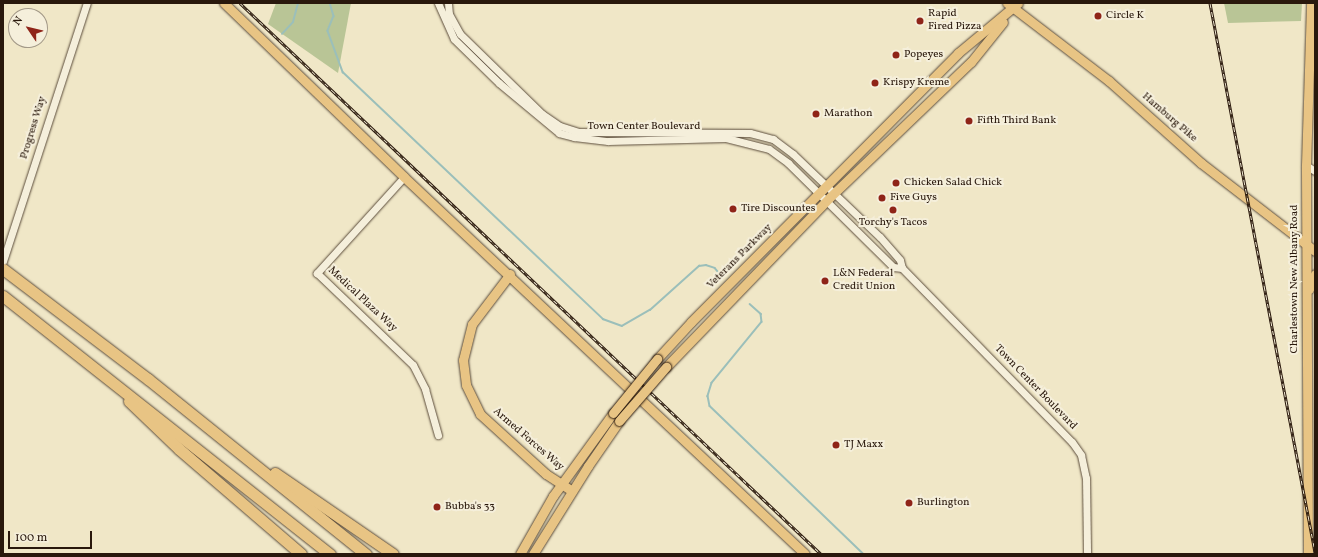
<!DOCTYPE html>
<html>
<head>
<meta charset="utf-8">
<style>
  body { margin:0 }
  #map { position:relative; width:1318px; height:557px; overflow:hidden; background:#f0e7c7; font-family:Vollkorn,serif }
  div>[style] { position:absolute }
  .green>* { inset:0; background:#b9c596 }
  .stream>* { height:1.5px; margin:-0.75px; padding:0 0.75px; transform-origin:0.75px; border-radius:0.75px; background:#9bbfba }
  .roads { filter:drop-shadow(0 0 1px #5b4c3b) drop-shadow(0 0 1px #5b4c3b) }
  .minor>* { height:7px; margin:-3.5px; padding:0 3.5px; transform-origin:3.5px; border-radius:3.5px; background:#f5efdb }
  .major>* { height:9px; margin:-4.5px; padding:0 4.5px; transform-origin:4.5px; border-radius:4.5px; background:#e8c484 }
  .highway>* { height:11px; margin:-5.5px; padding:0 5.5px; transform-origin:5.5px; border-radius:5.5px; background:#e8c484 }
  .rail>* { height:3px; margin-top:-1.5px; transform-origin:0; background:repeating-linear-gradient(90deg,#f5efdb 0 4.5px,#29180c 0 9px); box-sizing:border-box; border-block:1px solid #29180c }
  .bridges { filter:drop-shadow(0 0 1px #29180c) drop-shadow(0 0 1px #29180c) }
  .major-bridge>* { height:9px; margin:-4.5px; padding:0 4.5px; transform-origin:4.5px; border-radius:4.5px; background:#e8c484 }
  .dots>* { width:11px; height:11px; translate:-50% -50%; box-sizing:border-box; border:2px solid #f5efdb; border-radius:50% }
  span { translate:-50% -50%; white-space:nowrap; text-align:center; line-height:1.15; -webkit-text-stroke:4px #f5efdb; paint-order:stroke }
  .poi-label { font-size:11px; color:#29180c }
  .left { translate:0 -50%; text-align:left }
  .street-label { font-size:11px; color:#29180c }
  .frame { position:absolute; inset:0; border:4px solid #29180c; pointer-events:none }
  .north { position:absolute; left:8px; top:8px; width:40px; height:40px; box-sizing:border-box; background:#f5efdb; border:1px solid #a39988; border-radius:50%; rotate:305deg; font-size:11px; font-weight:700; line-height:16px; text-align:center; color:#29180c }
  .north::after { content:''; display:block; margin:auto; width:14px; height:18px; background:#8f2418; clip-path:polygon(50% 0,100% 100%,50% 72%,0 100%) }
  .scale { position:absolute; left:8px; top:531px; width:84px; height:18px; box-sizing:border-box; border:2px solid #29180c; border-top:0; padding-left:5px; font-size:12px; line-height:14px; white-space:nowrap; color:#29180c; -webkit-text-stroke:3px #f5efdb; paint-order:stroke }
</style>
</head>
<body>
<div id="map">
  <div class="green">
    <div style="clip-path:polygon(276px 3px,351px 3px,338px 73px,268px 24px)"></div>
    <div style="clip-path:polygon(1224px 3px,1302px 3px,1301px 21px,1228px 23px)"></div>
  </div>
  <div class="stream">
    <div style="left:330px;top:3px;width:14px;rotate:73deg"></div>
    <div style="left:334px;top:16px;width:16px;rotate:112deg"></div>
    <div style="left:328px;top:31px;width:44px;rotate:69.9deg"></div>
    <div style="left:343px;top:72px;width:359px;rotate:43.5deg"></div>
    <div style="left:603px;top:319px;width:20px;rotate:20deg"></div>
    <div style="left:622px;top:326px;width:32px;rotate:-30deg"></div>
    <div style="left:650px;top:310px;width:66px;rotate:-41.9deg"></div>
    <div style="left:699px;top:266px;width:7px;rotate:-8deg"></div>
    <div style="left:706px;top:265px;width:9px;rotate:18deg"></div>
    <div style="left:715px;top:268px;width:6px;rotate:51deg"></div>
    <div style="left:282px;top:34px;width:16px;rotate:-47deg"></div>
    <div style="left:293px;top:22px;width:20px;rotate:-75deg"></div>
    <div style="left:750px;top:304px;width:15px;rotate:42deg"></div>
    <div style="left:761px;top:314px;width:8px;rotate:83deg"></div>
    <div style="left:762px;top:322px;width:79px;rotate:129.3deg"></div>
    <div style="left:712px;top:383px;width:14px;rotate:107deg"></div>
    <div style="left:708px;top:396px;width:10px;rotate:79deg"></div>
    <div style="left:710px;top:406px;width:214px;rotate:43.9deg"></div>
  </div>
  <div class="roads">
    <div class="minor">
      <div style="left:438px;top:3px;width:39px;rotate:66deg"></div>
      <div style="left:454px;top:39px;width:63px;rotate:44.4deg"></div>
      <div style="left:499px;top:83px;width:78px;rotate:39.8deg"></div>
      <div style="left:559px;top:133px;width:16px;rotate:15deg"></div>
      <div style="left:574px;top:137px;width:34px;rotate:7deg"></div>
      <div style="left:608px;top:141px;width:118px;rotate:-1.5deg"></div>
      <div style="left:726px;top:138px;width:44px;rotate:14.3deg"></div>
      <div style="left:769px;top:149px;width:24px;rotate:36deg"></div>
      <div style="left:788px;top:163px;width:148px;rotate:44.7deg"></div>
      <div style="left:893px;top:267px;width:9px;rotate:6deg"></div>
      <div style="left:448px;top:3px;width:11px;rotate:85deg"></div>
      <div style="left:449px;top:14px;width:23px;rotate:61deg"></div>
      <div style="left:460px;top:34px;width:115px;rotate:44.3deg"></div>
      <div style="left:542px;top:114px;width:22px;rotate:34deg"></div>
      <div style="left:560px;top:126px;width:19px;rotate:18deg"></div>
      <div style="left:578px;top:132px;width:172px;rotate:0.3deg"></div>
      <div style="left:750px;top:133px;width:24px;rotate:15deg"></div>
      <div style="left:773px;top:139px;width:25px;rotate:37deg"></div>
      <div style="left:793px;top:154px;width:120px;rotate:43.7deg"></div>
      <div style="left:880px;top:237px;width:30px;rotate:49deg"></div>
      <div style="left:900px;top:260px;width:8px;rotate:76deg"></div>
      <div style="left:902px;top:268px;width:243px;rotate:45.7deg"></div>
      <div style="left:1072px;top:442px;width:16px;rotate:55deg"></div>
      <div style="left:1081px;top:455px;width:24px;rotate:78deg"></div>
      <div style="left:1086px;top:478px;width:76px;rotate:89.2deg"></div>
      <div style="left:1306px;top:165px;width:11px;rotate:34deg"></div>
      <div style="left:404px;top:177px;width:130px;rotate:132.2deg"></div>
      <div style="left:317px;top:273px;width:133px;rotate:43.8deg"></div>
      <div style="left:413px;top:365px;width:27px;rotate:63deg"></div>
      <div style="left:425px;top:389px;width:48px;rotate:74.2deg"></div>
      <div style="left:3px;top:261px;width:271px;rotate:-72deg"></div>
    </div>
    <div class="major">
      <div style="left:224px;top:3px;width:250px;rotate:44deg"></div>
      <div style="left:404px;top:177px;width:550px;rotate:43.23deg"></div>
      <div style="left:1007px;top:3px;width:128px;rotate:37.4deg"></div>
      <div style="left:1109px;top:81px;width:123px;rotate:41.7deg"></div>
      <div style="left:1201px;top:163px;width:144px;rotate:37.7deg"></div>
      <div style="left:510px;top:274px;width:63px;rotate:127.2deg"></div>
      <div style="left:472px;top:324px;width:37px;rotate:104deg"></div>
      <div style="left:463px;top:360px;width:25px;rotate:83deg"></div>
      <div style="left:466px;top:385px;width:32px;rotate:64deg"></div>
      <div style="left:480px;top:414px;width:89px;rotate:42.3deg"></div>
      <div style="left:546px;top:474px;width:31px;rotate:33deg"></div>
      <div style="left:1309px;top:289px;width:16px;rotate:-68deg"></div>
      <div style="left:657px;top:359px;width:50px;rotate:-47.4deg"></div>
      <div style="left:691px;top:322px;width:379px;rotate:-45.2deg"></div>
      <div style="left:958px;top:53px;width:78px;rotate:-39.8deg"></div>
      <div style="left:666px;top:367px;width:236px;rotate:-46deg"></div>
      <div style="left:830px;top:197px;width:195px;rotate:-43.8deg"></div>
      <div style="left:971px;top:62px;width:51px;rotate:-51.3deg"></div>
      <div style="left:520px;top:554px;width:67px;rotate:-60.4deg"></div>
      <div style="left:553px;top:496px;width:102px;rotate:-54.1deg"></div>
      <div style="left:533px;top:554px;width:104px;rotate:-58deg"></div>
      <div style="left:588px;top:466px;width:55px;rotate:-55.4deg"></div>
      <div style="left:1308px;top:554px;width:389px;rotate:-90.3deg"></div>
      <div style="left:1306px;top:165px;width:162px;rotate:-88.2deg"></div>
    </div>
    <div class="highway">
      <div style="left:3px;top:269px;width:182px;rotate:37.2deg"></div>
      <div style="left:148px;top:379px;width:280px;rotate:38.8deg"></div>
      <div style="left:3px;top:296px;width:417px;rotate:38.3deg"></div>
      <div style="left:129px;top:401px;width:69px;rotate:43.8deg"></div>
      <div style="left:179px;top:449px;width:161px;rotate:40.7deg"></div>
      <div style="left:275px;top:473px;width:143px;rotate:34.5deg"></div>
    </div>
  </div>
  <div class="rail">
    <div style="left:240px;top:3px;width:801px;rotate:43.48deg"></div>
    <div style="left:1210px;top:3px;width:559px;rotate:79.17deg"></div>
  </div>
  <div class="bridges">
    <div class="major-bridge">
      <div style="left:613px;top:413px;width:70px;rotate:-50.8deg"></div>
      <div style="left:619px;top:421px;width:72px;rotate:-49deg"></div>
    </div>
  </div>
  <div class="dots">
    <div style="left:1098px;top:16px;background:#8f2418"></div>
    <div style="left:920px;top:21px;background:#8f2418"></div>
    <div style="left:896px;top:55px;background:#8f2418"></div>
    <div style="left:875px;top:83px;background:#8f2418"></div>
    <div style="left:816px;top:114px;background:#8f2418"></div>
    <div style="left:969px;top:121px;background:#8f2418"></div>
    <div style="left:896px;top:183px;background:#8f2418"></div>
    <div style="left:882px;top:198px;background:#8f2418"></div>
    <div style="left:733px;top:209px;background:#8f2418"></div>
    <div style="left:893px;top:210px;background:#8f2418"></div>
    <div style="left:825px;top:281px;background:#8f2418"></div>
    <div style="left:836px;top:445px;background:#8f2418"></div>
    <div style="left:909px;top:503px;background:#8f2418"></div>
    <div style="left:437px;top:507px;background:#8f2418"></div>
  </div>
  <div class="poi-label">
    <span class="left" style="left:928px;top:21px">Rapid<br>Fired Pizza</span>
    <span class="left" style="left:1106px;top:16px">Circle K</span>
    <span class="left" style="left:904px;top:55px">Popeyes</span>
    <span class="left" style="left:883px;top:83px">Krispy Kreme</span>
    <span class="left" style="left:824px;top:114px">Marathon</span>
    <span class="left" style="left:977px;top:121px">Fifth Third Bank</span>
    <span class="left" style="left:904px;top:183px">Chicken Salad Chick</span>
    <span class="left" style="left:890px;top:198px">Five Guys</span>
    <span class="left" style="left:741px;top:209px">Tire Discountes</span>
    <span style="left:893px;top:223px">Torchy's Tacos</span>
    <span class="left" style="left:833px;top:281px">L&amp;N Federal<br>Credit Union</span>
    <span class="left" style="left:844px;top:445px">TJ Maxx</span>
    <span class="left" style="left:917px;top:503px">Burlington</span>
    <span class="left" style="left:445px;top:507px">Bubba's 33</span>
  </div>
  <div class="street-label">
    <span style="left:1169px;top:118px;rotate:41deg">Hamburg Pike</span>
    <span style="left:644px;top:127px">Town Center Boulevard</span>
    <span style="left:34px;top:128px;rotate:-73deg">Progress Way</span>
    <span style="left:740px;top:257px;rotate:-45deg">Veterans Parkway</span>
    <span style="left:1295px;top:279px;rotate:-90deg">Charlestown New Albany Road</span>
    <span style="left:362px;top:300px;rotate:43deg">Medical Plaza Way</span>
    <span style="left:1035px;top:388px;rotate:46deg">Town Center Boulevard</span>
    <span style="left:528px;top:440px;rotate:41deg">Armed Forces Way</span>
  </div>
  <div class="frame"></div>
  <div class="north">N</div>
  <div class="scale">100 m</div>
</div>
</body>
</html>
